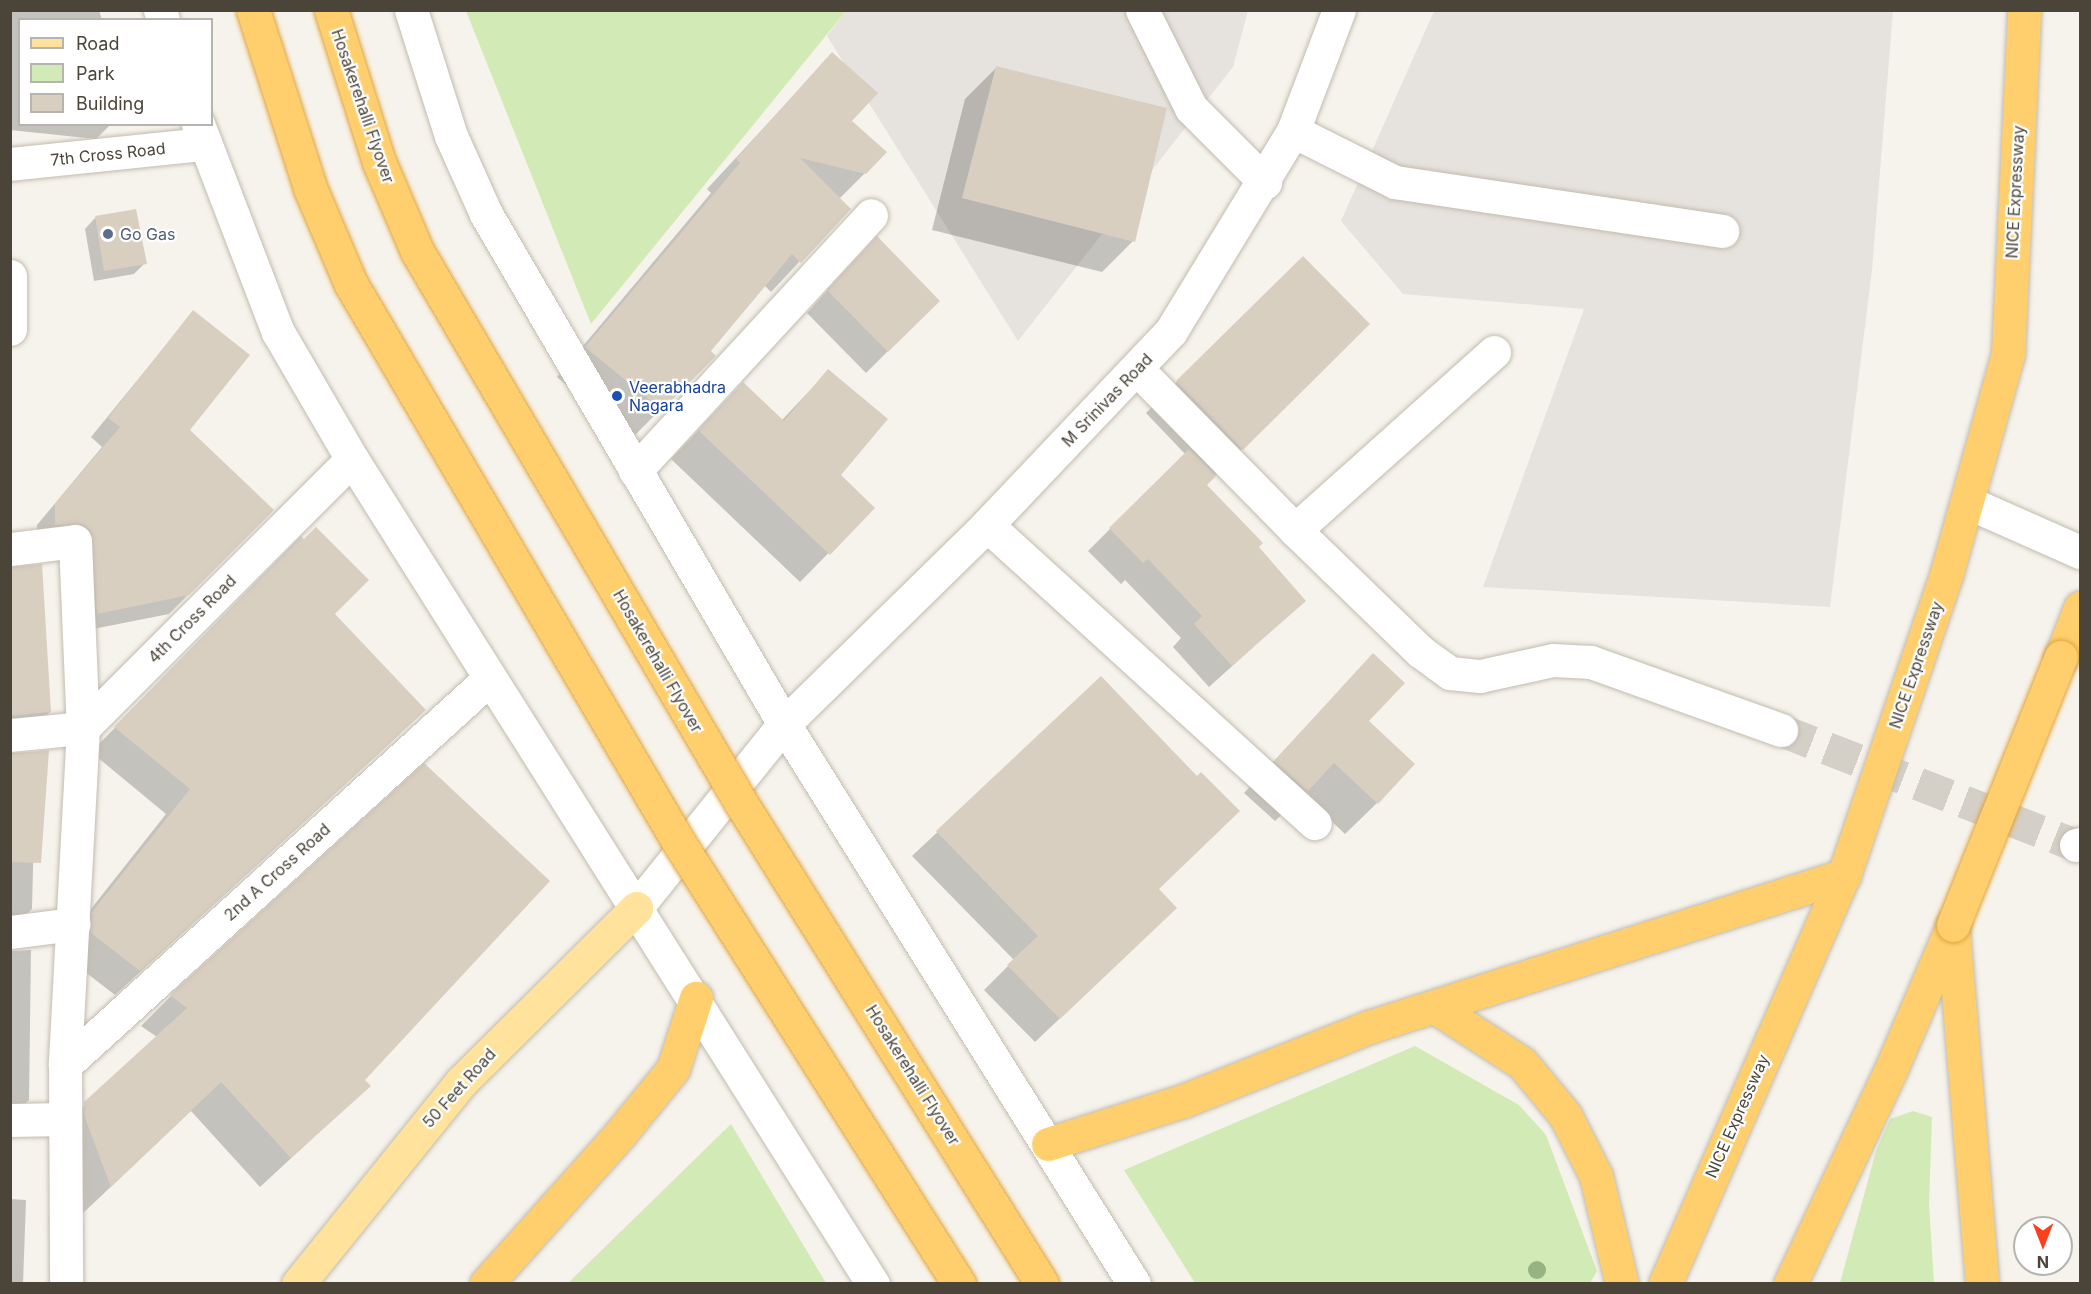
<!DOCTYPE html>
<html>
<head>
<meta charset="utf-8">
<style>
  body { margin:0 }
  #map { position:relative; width:2091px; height:1294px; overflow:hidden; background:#f6f3ec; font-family:Inter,sans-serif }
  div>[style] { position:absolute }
  .industrial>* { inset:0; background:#e6e2dd }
  .green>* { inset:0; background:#d2eab5 }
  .shadow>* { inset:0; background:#0003 }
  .building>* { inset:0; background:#d8cfc1 }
  .minor-tunnel>* { height:33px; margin-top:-16.5px; transform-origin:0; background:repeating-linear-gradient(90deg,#d4d0c8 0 33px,transparent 0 49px) }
  .roads { filter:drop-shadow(0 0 2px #c2bbae) drop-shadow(0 0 2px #c2bbae) }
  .minor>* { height:33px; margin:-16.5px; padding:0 16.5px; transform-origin:16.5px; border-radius:16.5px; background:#fff }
  .major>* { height:33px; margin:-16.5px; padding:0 16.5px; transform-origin:16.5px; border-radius:16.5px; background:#ffe39c }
  .highway>* { height:33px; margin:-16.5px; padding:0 16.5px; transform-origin:16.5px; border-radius:16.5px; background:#ffcf6e }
  .bridges { filter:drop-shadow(0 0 2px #e0a43c) drop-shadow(0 0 2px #e0a43c) }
  .highway-bridge>* { height:33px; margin:-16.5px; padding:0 16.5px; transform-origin:16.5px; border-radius:16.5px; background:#ffcf6e }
  .trees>* { width:18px; height:18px; margin:-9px; border-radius:50%; background:#97b381 }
  .dots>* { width:16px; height:16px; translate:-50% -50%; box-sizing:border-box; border:3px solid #fff; border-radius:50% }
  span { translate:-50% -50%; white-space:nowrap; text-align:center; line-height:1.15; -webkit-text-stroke:4.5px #fff; paint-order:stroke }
  .street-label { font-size:16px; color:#4b4439 }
  .service-label { font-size:16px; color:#4e5e75 }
  .left { translate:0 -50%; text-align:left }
  .transit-label { font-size:16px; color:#164399 }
  .frame { position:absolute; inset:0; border:12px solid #4b4439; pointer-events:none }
  .legend { position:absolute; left:18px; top:18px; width:195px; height:108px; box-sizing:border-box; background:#fff; border:2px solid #b7b4b0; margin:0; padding:8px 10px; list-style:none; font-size:18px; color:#4b4439 }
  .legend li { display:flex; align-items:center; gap:12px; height:30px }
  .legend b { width:30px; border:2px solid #b7b4b0 }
  .north { position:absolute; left:2013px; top:1216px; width:60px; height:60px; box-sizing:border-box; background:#fff; border:2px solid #b7b4b0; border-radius:50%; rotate:180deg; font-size:16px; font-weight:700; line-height:24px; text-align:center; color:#4b4439 }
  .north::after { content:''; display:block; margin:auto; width:21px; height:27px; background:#fc3f1d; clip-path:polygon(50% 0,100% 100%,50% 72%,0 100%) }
</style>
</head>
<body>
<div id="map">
  <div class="industrial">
    <div style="clip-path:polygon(846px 11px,1248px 11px,1233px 67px,1018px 341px,827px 36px)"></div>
    <div style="clip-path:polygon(1434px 11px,1893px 11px,1872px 270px,1830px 607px,1483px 587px,1584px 309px,1403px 294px,1341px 221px)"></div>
  </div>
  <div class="green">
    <div style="clip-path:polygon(466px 11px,846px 11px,591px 324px)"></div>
    <div style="clip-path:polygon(1415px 1046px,1519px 1105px,1546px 1135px,1597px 1271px,1590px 1283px,1195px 1283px,1124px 1170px)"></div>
    <div style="clip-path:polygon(1913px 1111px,1932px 1117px,1929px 1204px,1934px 1283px,1840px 1283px,1876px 1151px,1890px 1119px)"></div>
    <div style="clip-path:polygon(731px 1124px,826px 1283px,568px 1283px)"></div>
  </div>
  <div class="shadow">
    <div style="clip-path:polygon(10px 10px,99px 10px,102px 20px,20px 20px,20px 124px,111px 124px,96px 139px,10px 130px)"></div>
    <div style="clip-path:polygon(832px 54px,865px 173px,839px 199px,849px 209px,771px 292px,764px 285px,709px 351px,714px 356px,631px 439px,557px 377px,711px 193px,707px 189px)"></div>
    <div style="clip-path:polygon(996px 68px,1133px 241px,1102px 272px,932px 230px,965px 99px)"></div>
    <div style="clip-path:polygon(95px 218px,145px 263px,134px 274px,94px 281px,85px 229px)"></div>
    <div style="clip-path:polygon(855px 260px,938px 301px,866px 373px,807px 313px)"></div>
    <div style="clip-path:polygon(193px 312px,188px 430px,272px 510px,169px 614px,78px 632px,72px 550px,37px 543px,37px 525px,102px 447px,91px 437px)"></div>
    <div style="clip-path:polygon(1337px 356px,1205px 485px,1304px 601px,1209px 687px,1173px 647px,1181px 638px,1125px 580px,1121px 584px,1088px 551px,1185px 454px,1146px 413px,1177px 382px)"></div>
    <div style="clip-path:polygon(828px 371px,839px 475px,873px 508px,800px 582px,671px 459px,743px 384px,782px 420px)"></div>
    <div style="clip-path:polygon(301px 539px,333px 614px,400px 734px,115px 995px,67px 958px,68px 938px,166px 814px,91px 752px)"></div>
    <div style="clip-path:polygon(10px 624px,50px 712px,28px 733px,10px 736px)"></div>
    <div style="clip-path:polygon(1373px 655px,1367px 721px,1377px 803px,1345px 834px,1303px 794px,1275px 821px,1244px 793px)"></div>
    <div style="clip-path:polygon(1101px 678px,1157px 889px,1151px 932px,1035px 1042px,984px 990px,1014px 960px,912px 856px)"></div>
    <div style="clip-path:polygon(47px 752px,34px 829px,32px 909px,10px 931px,10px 753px)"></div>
    <div style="clip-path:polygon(424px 765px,363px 1080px,369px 1086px,260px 1187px,191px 1111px,81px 1215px,55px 1134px,157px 1037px,141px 1026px,171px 996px)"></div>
    <div style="clip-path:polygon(31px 950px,29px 1100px,10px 1119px,10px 951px)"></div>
    <div style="clip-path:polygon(10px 1199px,26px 1200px,23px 1284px,10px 1284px)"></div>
  </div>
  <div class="building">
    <div style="clip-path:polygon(832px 52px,878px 93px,852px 121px,887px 152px,866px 174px,800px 158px,851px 209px,801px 263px,792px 254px,711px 351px,716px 356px,662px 410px,585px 347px,740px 163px,736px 159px)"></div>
    <div style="clip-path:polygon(996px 66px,1167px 108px,1135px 242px,962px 198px)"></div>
    <div style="clip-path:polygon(136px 209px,147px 264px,104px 271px,95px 216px)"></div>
    <div style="clip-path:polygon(877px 236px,940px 301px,888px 352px,827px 290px)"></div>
    <div style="clip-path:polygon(1303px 256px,1370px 324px,1243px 450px,1176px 381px)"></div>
    <div style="clip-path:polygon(193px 310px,250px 355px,190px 430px,274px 510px,189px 595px,97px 614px,91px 531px,82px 524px,55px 525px,55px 504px,120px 427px,108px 418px)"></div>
    <div style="clip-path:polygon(828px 369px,888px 419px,841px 475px,875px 508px,830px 555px,698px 430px,743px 382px,784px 421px)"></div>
    <div style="clip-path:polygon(1189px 449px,1216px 476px,1207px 485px,1263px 543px,1259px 547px,1306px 601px,1232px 666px,1194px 624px,1202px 616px,1148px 559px,1143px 563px,1109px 528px)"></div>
    <div style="clip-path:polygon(316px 527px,369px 580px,335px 614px,426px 710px,140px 971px,91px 933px,92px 912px,190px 789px,114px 727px,301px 536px,304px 539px)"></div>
    <div style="clip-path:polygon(42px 564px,51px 712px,10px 716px,10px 567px)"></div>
    <div style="clip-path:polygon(1373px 653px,1405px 683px,1369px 721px,1415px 764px,1378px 804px,1334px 763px,1308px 791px,1274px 761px)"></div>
    <div style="clip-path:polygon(1101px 676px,1197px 776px,1201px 772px,1240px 811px,1159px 889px,1177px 908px,1060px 1019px,1007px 965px,1038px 936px,936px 831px)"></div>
    <div style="clip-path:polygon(49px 750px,41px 863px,10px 862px,10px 754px)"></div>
    <div style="clip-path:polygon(424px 763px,550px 881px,365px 1080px,371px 1086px,291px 1158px,221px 1082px,111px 1187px,84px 1115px,84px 1102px,187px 1008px,170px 995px)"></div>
  </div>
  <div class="minor-tunnel">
    <div style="left:1781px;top:730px;width:317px;rotate:21.3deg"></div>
  </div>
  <div class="roads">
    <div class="minor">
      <div style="left:160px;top:10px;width:10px;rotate:73deg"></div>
      <div style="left:411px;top:10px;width:132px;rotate:72.4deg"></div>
      <div style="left:451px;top:136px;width:85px;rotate:65.8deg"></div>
      <div style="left:486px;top:214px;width:591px;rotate:59.7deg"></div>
      <div style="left:784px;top:724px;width:660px;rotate:57.99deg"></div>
      <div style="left:1142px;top:10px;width:110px;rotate:63.4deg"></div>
      <div style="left:1191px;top:108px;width:105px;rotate:45deg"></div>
      <div style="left:198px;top:124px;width:223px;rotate:69deg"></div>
      <div style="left:278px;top:332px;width:147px;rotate:59.8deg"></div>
      <div style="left:352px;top:459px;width:976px;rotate:57.73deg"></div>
      <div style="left:1293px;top:131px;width:114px;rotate:26.6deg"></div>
      <div style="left:1395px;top:182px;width:331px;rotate:8.5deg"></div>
      <div style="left:10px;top:164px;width:196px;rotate:-5.9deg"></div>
      <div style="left:10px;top:276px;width:53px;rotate:90deg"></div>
      <div style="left:1137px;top:369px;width:226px;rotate:45.5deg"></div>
      <div style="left:1295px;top:530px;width:175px;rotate:44.1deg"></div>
      <div style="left:1421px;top:652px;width:36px;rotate:36deg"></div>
      <div style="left:1450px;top:673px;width:30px;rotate:6deg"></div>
      <div style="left:1480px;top:676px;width:75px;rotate:-12.4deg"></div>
      <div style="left:1553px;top:660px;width:38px;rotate:3deg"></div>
      <div style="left:1591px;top:662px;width:202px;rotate:19.7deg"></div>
      <div style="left:635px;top:471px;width:348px;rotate:-47.3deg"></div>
      <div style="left:1967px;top:502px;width:124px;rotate:23.9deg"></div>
      <div style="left:987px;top:525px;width:443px;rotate:42.3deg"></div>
      <div style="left:1295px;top:530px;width:267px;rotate:-41.8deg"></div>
      <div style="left:10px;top:549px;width:65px;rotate:-7deg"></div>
      <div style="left:75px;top:541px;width:187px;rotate:87.6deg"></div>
      <div style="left:83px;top:728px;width:337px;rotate:93.1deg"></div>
      <div style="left:65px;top:1065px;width:219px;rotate:89.7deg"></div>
      <div style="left:10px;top:735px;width:73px;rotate:-5.5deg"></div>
      <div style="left:83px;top:728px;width:380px;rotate:-45deg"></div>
      <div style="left:2076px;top:845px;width:4px;rotate:-14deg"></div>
      <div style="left:636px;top:908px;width:236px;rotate:-51.2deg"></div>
      <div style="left:784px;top:724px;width:284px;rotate:-44.4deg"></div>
      <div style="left:987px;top:525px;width:267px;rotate:-46.5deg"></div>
      <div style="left:1171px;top:331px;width:234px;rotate:-58.6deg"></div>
      <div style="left:1293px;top:131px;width:129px;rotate:-69.2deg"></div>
      <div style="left:10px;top:932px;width:64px;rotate:-7.2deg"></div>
      <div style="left:65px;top:1065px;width:573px;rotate:-42.31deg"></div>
      <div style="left:10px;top:1120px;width:55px;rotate:-1deg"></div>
    </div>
    <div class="major">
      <div style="left:298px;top:1284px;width:260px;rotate:-51.1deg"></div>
      <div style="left:461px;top:1082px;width:247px;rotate:-44.8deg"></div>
    </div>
    <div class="highway">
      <div style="left:2061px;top:657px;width:53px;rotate:-68.8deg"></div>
      <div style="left:1953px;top:930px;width:355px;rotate:85.3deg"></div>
      <div style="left:1435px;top:1007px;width:103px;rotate:32.8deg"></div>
      <div style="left:1522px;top:1063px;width:67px;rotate:50.4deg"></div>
      <div style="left:1565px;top:1115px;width:68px;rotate:63.1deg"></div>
      <div style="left:1596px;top:1176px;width:111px;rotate:76.5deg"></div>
      <div style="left:1048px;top:1144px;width:142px;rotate:-17.7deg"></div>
      <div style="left:1183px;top:1101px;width:200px;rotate:-21.7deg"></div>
      <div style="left:1369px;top:1027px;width:499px;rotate:-17.7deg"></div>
      <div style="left:486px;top:1284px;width:201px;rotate:-48.2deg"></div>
      <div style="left:620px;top:1134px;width:84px;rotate:-50.8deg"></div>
      <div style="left:673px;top:1069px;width:75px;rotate:-72.1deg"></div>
      <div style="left:1665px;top:1284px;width:446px;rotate:-66.4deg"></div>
      <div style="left:1844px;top:875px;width:320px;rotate:-71.2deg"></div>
      <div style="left:1947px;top:572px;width:227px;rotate:-74.4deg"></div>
      <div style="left:2008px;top:353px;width:343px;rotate:-87.3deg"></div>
      <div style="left:1790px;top:1284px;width:240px;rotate:-64.8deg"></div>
      <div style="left:1892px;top:1067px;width:155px;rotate:-66.8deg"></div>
    </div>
  </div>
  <div class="bridges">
    <div class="highway-bridge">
      <div style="left:253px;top:10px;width:187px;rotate:72.2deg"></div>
      <div style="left:310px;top:188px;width:104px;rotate:66.9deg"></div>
      <div style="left:351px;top:284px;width:646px;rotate:59.58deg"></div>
      <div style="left:678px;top:841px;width:525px;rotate:57.61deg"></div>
      <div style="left:331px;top:10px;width:159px;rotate:72.5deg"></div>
      <div style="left:379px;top:162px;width:97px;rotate:66.9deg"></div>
      <div style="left:417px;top:251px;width:640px;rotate:59.59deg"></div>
      <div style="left:741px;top:803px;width:567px;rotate:57.96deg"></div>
      <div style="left:1953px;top:925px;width:289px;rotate:-68.1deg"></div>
    </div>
  </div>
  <div class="trees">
    <div style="left:1537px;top:1270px"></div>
  </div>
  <div class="dots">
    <div style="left:108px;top:234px;background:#5c6f8a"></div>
    <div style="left:617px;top:396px;background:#1a4fb4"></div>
  </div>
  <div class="street-label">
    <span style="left:363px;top:106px;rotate:71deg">Hosakerehalli Flyover</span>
    <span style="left:108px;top:154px;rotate:-6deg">7th Cross Road</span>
    <span style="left:2015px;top:192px;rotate:-87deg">NICE Expressway</span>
    <span style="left:1107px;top:400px;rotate:-46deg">M Srinivas Road</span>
    <span style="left:192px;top:619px;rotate:-45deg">4th Cross Road</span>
    <span style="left:658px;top:661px;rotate:60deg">Hosakerehalli Flyover</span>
    <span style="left:1916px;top:665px;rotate:-71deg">NICE Expressway</span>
    <span style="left:277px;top:872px;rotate:-42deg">2nd A Cross Road</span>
    <span style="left:913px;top:1075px;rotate:58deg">Hosakerehalli Flyover</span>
    <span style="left:459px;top:1088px;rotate:-48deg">50 Feet Road</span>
    <span style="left:1737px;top:1116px;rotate:-66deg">NICE Expressway</span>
  </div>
  <div class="service-label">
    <span class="left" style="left:120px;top:234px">Go Gas</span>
  </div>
  <div class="transit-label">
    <span class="left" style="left:629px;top:396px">Veerabhadra<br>Nagara</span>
  </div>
  <div class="frame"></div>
  <ul class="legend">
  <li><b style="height:8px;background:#ffe39c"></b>Road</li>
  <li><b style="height:16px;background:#d2eab5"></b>Park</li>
  <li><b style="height:16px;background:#d8cfc1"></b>Building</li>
  </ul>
  <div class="north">N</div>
</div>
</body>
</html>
